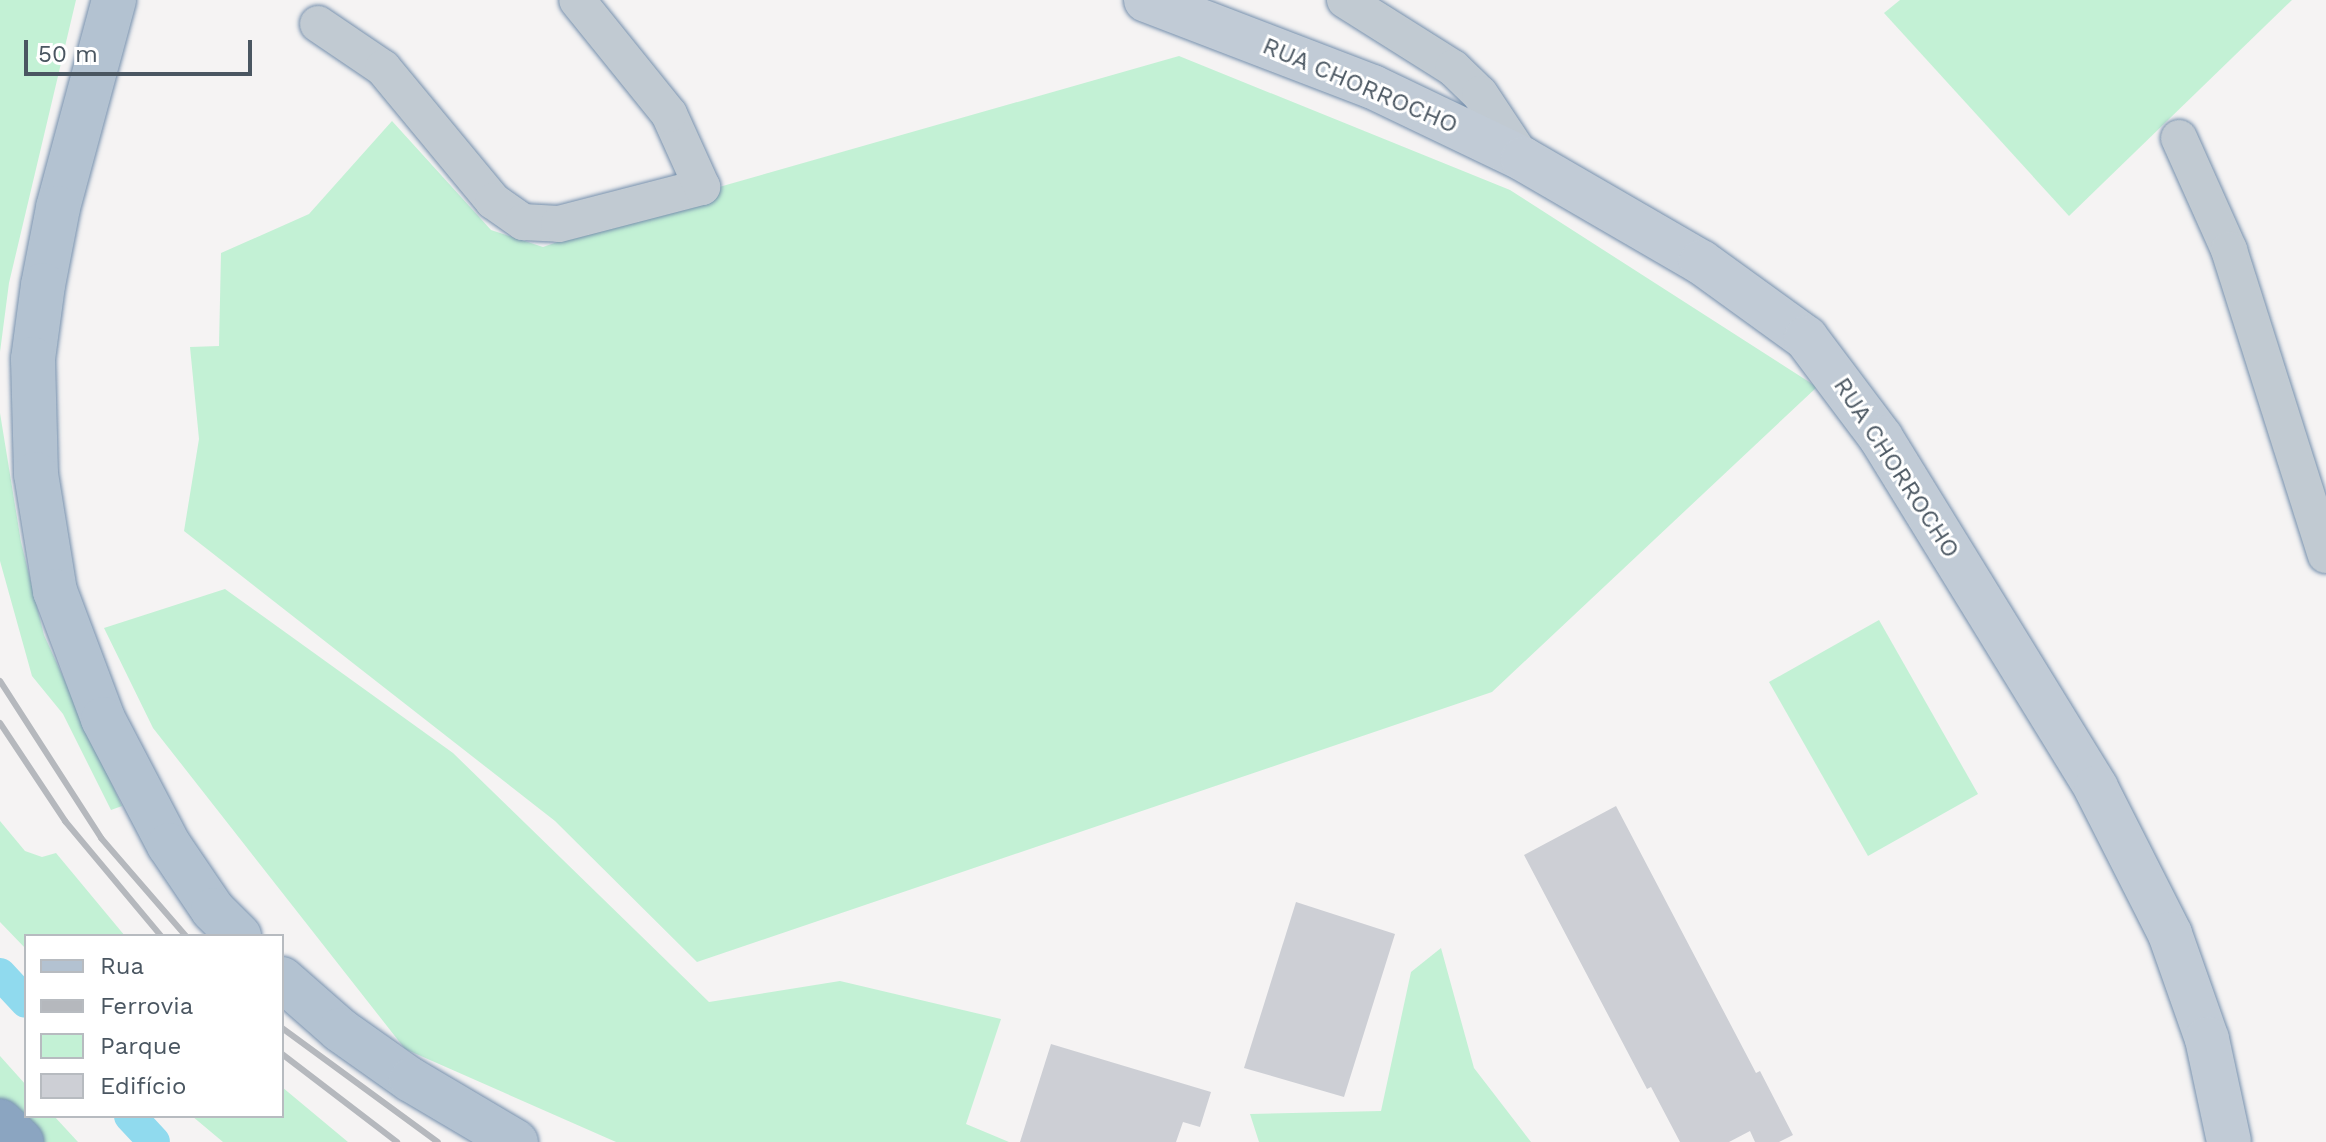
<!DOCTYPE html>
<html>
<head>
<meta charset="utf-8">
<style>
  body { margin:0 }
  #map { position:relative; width:2326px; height:1142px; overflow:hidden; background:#f5f3f3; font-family:"Work Sans",sans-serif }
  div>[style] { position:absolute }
  .green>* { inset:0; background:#c3f1d5 }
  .canal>* { height:32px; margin:-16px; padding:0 16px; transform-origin:16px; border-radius:16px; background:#90daee }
  .building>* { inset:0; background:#cdcfd5 }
  .roads { filter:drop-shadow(0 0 2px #7690ad) drop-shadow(0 0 2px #7690ad) }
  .street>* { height:36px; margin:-18px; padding:0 18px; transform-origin:18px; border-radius:18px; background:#c1cad2 }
  .secondary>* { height:44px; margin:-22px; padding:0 22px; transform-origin:22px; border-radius:22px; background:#c1cbd6 }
  .primary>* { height:44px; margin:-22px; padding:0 22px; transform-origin:22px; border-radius:22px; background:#b3c2d1 }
  .highway>* { height:44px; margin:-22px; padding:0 22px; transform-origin:22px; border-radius:22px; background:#8ba5c1 }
  .rail>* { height:6px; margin:-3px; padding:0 3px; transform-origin:3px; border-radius:3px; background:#b5b8bd }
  span { translate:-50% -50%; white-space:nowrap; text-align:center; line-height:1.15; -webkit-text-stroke:6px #fff; paint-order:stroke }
  .street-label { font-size:24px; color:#4a5661 }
  .legend { position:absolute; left:24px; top:934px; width:260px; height:184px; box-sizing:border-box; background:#fff; border:2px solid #b7bbc0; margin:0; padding:10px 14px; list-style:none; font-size:24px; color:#4a5661 }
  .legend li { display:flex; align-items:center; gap:16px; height:40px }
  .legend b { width:40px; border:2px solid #b7bbc0 }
  .scale { position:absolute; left:24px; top:40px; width:228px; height:36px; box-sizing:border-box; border:4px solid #4a5661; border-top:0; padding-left:10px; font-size:24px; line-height:28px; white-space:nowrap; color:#4a5661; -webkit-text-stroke:6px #fff; paint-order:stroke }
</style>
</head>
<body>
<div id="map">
  <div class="green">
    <div style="clip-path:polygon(0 0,76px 0,9px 283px,0 352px)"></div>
    <div style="clip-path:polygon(1900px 0,2292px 0,2069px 216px,1884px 13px)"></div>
    <div style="clip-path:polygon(1179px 56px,1510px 190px,1817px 387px,1492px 692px,697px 962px,555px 821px,184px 531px,199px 439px,190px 347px,219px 346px,221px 253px,309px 214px,392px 121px,491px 230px,543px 247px,691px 195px)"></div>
    <div style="clip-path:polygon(0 413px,21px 542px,44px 635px,122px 806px,111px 810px,63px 714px,32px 676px,0 561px)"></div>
    <div style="clip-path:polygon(225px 589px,453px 753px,709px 1002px,840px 981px,1001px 1019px,966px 1124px,1009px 1142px,616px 1142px,405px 1049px,153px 728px,104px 628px)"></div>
    <div style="clip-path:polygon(1879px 620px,1978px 794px,1868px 856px,1769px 682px)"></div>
    <div style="clip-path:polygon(0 821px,25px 851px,42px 857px,56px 853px,125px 936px,26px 936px,26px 949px,0 922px)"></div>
    <div style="clip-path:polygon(1441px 948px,1474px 1068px,1531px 1142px,1259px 1142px,1250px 1114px,1381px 1111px,1411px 972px)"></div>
    <div style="clip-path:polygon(0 1056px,26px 1085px,26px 1116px,54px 1116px,78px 1142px,0 1142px)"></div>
    <div style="clip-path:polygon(282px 1087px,348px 1142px,223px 1142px,192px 1116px,282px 1116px)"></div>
  </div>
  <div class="canal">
    <div style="left:0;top:974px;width:38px;rotate:47deg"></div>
    <div style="left:130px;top:1116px;width:35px;rotate:47deg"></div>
  </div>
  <div class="building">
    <div style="clip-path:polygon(1616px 806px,1756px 1073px,1760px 1071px,1793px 1135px,1779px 1142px,1755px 1142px,1750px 1131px,1729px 1142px,1680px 1142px,1651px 1087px,1647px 1089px,1524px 855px)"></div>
    <div style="clip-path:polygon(1296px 902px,1395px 934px,1344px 1097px,1244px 1068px)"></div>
    <div style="clip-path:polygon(1051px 1044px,1211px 1092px,1200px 1127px,1183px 1122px,1176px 1142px,1020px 1142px)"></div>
  </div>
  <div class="roads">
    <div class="street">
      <div style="left:1345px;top:0;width:128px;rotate:32.2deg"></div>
      <div style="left:1453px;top:68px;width:37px;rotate:44deg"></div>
      <div style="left:1480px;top:94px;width:78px;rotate:56.5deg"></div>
      <div style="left:318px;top:24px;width:78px;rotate:34.1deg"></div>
      <div style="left:383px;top:68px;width:173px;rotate:50.4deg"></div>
      <div style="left:493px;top:201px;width:37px;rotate:35deg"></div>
      <div style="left:523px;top:222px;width:36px;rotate:3deg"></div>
      <div style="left:559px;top:224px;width:148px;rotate:-14.5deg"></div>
      <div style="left:702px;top:187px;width:80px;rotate:-114.3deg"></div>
      <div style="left:669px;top:114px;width:146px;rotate:-128.9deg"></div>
      <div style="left:2179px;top:138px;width:123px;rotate:65.9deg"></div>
      <div style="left:2229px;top:250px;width:320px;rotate:72.4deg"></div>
    </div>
    <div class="secondary">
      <div style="left:1146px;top:0;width:243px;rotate:21deg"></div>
      <div style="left:1373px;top:87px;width:166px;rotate:25.6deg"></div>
      <div style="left:1523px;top:159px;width:206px;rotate:30.1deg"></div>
      <div style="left:1701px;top:262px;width:130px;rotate:35.9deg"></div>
      <div style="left:1806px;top:338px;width:125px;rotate:53.1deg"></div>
      <div style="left:1881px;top:438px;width:411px;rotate:58.4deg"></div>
      <div style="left:2096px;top:788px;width:164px;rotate:63.1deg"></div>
      <div style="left:2170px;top:934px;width:111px;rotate:70.6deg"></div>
      <div style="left:2207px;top:1039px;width:105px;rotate:77.9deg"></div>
    </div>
    <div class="primary">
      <div style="left:114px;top:0;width:215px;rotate:105.1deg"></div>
      <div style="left:58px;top:208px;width:78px;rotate:101deg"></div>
      <div style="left:43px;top:285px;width:75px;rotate:97.7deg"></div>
      <div style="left:33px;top:359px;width:115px;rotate:88.5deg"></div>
      <div style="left:36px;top:474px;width:119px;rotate:80.8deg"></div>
      <div style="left:55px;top:591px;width:137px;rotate:69.4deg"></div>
      <div style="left:103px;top:719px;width:142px;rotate:62.4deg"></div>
      <div style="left:169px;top:845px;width:78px;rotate:55.9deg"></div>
      <div style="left:213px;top:910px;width:37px;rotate:45deg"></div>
      <div style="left:282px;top:979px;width:77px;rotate:41.3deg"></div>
      <div style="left:340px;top:1030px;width:87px;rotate:35.2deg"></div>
      <div style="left:411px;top:1080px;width:122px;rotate:30.6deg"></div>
    </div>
    <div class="highway">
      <div style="left:0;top:1121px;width:30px;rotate:44deg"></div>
    </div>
  </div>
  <div class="rail">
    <div style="left:0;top:681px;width:187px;rotate:57.2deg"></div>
    <div style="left:101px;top:838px;width:130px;rotate:49.1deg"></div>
    <div style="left:0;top:723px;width:118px;rotate:56.4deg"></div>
    <div style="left:65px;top:821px;width:150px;rotate:50.1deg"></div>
    <div style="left:282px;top:1028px;width:193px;rotate:36.2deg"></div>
    <div style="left:282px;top:1054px;width:145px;rotate:37.4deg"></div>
  </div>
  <div class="street-label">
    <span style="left:1360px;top:86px;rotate:23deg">RUA CHORROCHO</span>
    <span style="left:1896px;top:468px;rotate:57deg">RUA CHORROCHO</span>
  </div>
  <ul class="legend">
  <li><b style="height:10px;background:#b3c2d1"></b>Rua</li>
  <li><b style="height:10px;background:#b5b8bd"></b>Ferrovia</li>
  <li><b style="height:22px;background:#c3f1d5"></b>Parque</li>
  <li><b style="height:22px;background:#cdcfd5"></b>Edifício</li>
  </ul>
  <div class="scale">50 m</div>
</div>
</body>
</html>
